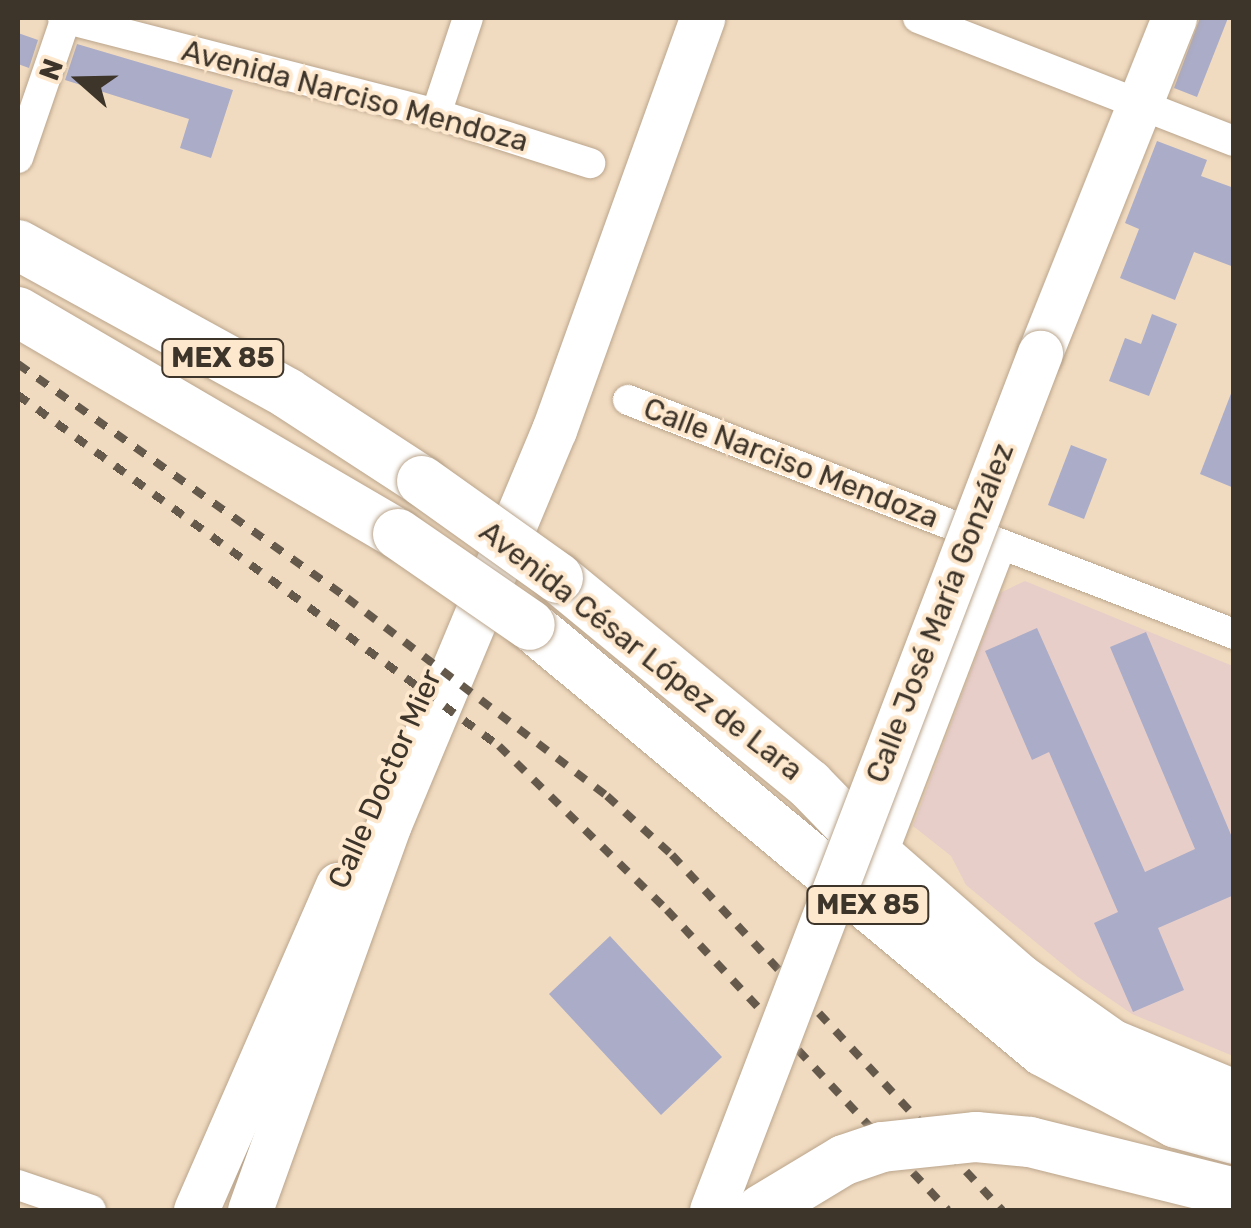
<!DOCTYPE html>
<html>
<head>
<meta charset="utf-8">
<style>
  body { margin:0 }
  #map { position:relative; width:1251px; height:1228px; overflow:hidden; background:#f1dbc0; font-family:Rubik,sans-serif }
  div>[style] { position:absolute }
  .education>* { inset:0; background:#e8cec9 }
  .building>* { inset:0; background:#aaacc8 }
  .roads { filter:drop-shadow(0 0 2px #baa58c) drop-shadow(0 0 2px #baa58c) }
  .street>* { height:30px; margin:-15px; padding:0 15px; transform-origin:15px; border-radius:15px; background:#fff }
  .secondary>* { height:45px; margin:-22.5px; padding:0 22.5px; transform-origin:22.5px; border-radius:22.5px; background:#fff }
  .primary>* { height:50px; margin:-25px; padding:0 25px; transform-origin:25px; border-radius:25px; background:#fff }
  .rail>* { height:8px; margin-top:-4px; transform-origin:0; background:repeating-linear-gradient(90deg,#64594b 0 12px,transparent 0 24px) }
  .bridges { filter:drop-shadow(0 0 2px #baa58c) drop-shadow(0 0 2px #baa58c) }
  .secondary-bridge>* { height:45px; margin:-22.5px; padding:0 22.5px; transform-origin:22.5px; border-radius:22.5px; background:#fff }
  .primary-bridge>* { height:50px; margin:-25px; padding:0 25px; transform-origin:25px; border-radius:25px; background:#fff }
  span { translate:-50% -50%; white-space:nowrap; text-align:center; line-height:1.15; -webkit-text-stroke:8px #fee8cd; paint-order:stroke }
  .shield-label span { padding:2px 8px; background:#fee8cd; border:2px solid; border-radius:8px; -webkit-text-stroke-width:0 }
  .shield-label { font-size:28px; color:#3d342a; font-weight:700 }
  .street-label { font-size:30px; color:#3d342a }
  .frame { position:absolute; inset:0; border:20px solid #3d342a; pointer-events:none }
  .north { position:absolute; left:30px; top:30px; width:100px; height:100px; -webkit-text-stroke:8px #fee8cd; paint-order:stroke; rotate:290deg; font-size:28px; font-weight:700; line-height:40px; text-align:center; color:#3d342a }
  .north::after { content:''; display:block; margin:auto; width:35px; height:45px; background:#3d342a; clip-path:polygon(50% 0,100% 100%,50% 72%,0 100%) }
</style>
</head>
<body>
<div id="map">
  <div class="education">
    <div style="clip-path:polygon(1025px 581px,1233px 666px,1233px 1056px,1132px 1014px,1078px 977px,966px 885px,951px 856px,913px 826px,1000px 593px)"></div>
  </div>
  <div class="building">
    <div style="clip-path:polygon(1200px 18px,1228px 18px,1197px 97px,1174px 88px)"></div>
    <div style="clip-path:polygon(18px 33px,38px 40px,29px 68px,18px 64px)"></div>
    <div style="clip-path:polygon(77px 44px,233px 90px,211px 158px,180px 148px,189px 119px,65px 80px)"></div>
    <div style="clip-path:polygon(1157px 141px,1207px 160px,1201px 176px,1234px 188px,1234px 267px,1194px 252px,1175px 300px,1120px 278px,1139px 229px,1125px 223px)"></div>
    <div style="clip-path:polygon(1152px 314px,1177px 324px,1149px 396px,1109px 381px,1125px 338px,1141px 344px)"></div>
    <div style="clip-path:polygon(1232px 391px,1234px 391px,1234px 488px,1200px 474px)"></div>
    <div style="clip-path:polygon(1071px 445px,1107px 459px,1084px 519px,1048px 505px)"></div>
    <div style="clip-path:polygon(1037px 628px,1145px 872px,1195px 849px,1110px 647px,1146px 632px,1234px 842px,1234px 895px,1158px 928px,1184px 990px,1133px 1012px,1094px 923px,1118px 912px,1049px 752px,1032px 760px,985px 651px)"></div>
    <div style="clip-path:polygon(610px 936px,722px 1057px,661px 1115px,549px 994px)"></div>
  </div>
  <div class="roads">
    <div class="street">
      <div style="left:63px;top:18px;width:385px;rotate:14.4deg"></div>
      <div style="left:436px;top:114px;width:162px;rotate:17.7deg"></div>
      <div style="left:918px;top:18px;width:339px;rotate:21.3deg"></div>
      <div style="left:436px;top:114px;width:101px;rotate:-71.6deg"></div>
      <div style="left:18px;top:158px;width:148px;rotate:-71.1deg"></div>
      <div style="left:628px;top:400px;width:650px;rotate:21.11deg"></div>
      <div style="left:876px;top:871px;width:349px;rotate:-69deg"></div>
      <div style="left:18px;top:1185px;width:77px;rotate:18.9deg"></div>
    </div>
    <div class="secondary">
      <div style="left:1040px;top:353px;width:361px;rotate:-68.2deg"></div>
      <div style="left:196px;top:1210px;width:355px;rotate:-66.4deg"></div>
      <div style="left:250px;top:1210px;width:410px;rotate:-70.2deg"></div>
      <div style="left:389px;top:824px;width:427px;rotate:-67.3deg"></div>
      <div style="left:554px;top:430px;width:438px;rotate:-70.2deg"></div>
    </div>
    <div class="primary">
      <div style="left:18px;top:245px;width:307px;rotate:28.8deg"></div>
      <div style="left:287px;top:393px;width:161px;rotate:33.1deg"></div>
      <div style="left:18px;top:312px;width:440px;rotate:30.3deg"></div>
      <div style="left:558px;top:578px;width:325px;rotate:39.4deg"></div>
      <div style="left:809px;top:784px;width:105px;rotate:45.8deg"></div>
      <div style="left:882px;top:859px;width:182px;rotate:41.2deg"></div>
      <div style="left:1019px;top:979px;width:113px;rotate:35.2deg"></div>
      <div style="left:1111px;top:1044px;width:133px;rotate:22.5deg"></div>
      <div style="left:530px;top:625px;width:667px;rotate:39.71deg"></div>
      <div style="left:1043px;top:1051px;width:151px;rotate:28.4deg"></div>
      <div style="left:1176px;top:1123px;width:60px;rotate:15.4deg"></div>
    </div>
  </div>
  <div class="rail">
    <div style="left:18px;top:364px;width:404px;rotate:35.4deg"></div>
    <div style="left:347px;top:598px;width:327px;rotate:37.3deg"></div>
    <div style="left:607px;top:796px;width:88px;rotate:42.2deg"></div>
    <div style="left:672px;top:855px;width:485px;rotate:47.1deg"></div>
    <div style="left:18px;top:395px;width:595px;rotate:36.12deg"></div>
    <div style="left:499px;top:746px;width:235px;rotate:44.3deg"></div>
    <div style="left:667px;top:910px;width:411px;rotate:46.9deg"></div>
  </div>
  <div class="bridges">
    <div class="secondary-bridge">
      <div style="left:712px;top:1210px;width:918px;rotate:-69.06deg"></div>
    </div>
    <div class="primary-bridge">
      <div style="left:422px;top:481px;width:167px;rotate:35.5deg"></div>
      <div style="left:398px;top:534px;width:160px;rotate:34.6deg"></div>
      <div style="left:761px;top:1210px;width:97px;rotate:-31.1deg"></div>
      <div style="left:844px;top:1160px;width:40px;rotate:-18.9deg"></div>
      <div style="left:882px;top:1147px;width:95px;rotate:-6.1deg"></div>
      <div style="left:976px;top:1137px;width:54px;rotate:5.3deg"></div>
      <div style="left:1030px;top:1142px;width:210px;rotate:14deg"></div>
    </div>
  </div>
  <div class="shield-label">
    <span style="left:223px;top:358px">MEX 85</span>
    <span style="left:868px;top:905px">MEX 85</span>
  </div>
  <div class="street-label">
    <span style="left:355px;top:96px;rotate:15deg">Avenida Narciso Mendoza</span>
    <span style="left:791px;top:463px;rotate:21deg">Calle Narciso Mendoza</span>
    <span style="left:940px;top:613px;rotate:-69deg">Calle José María González</span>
    <span style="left:641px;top:651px;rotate:38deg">Avenida César López de Lara</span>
    <span style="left:385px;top:779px;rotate:-66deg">Calle Doctor Mier</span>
  </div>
  <div class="frame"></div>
  <div class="north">N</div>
</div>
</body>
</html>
